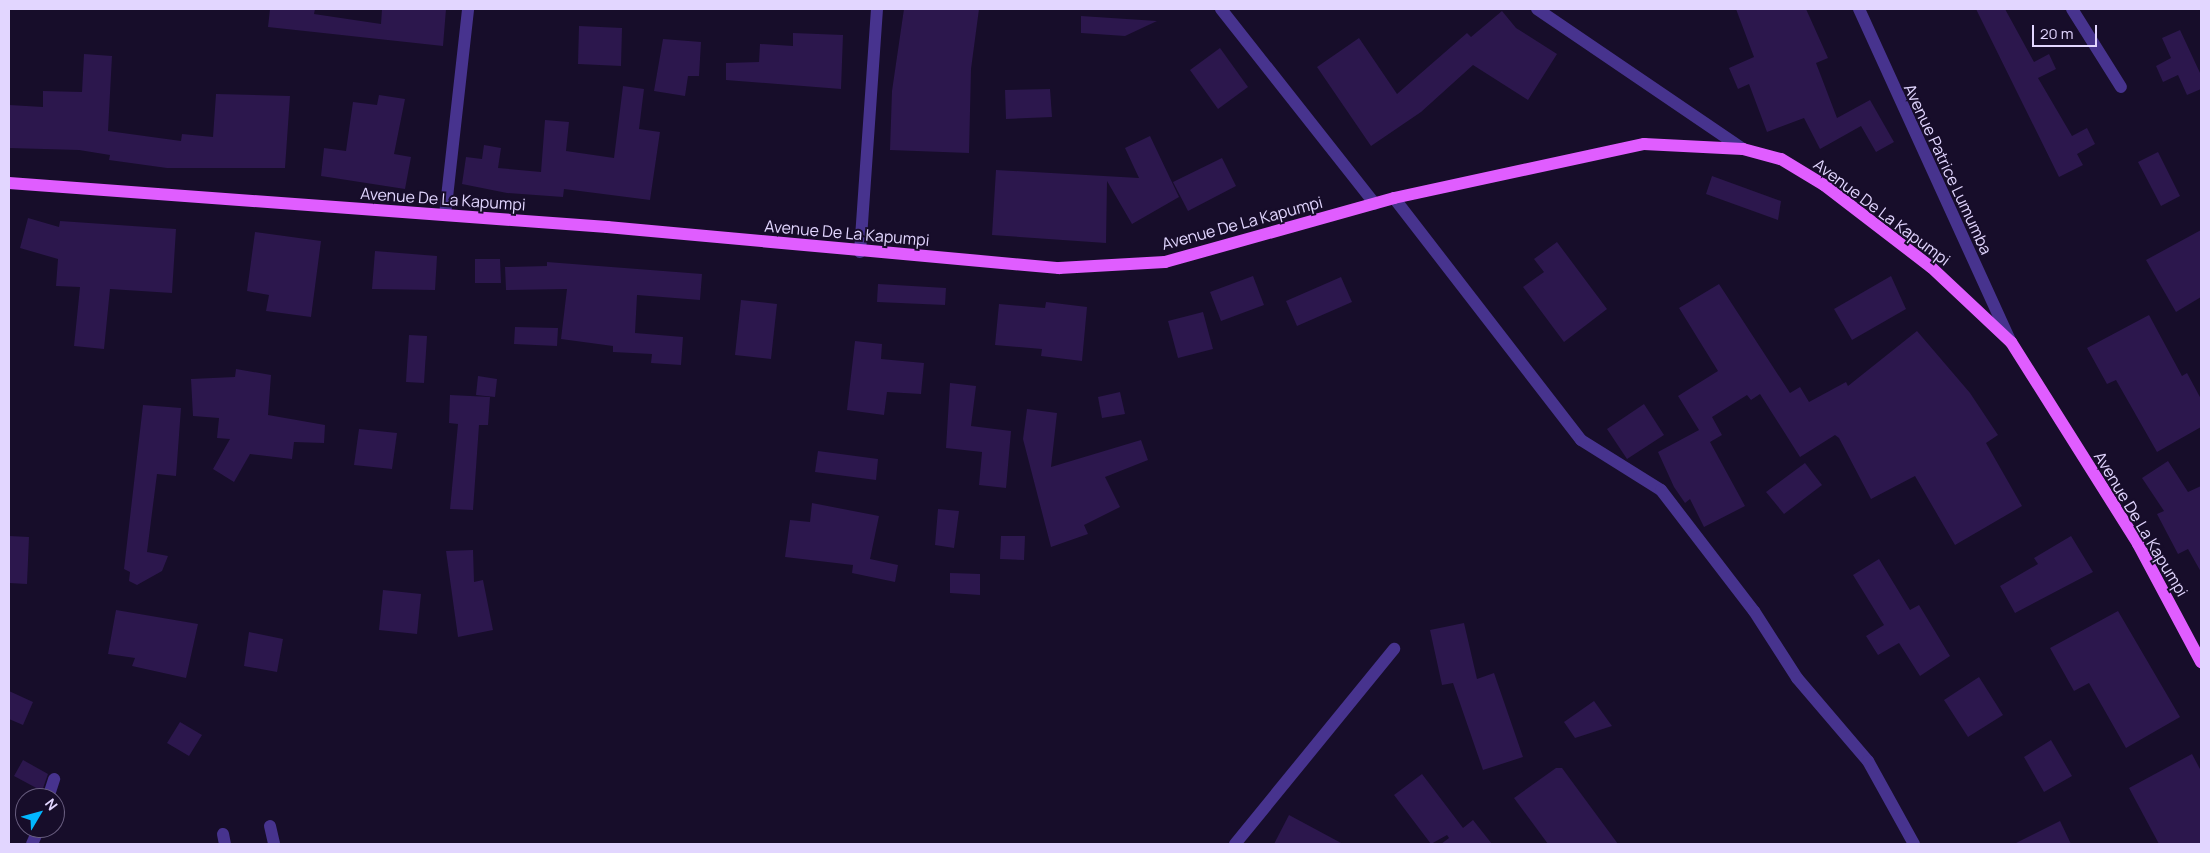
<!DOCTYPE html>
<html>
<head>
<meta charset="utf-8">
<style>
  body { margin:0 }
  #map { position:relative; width:2210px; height:853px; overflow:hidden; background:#170d2a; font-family:Manrope,sans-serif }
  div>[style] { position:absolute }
  .building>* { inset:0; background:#2c174d }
  .minor>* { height:12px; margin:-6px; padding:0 6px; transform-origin:6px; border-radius:6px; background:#47338e }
  .major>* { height:12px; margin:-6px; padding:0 6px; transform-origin:6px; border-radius:6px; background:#e05dff }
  span { translate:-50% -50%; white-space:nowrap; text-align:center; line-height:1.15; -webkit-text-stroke:4px #170d2a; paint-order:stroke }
  .street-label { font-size:16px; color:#e2d6ff }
  .frame { position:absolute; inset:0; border:10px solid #e2d6ff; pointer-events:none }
  .north { position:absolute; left:15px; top:788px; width:50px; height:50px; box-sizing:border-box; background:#170d2a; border:1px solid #685d7f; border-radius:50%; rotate:53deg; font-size:14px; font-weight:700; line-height:20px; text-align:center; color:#e2d6ff }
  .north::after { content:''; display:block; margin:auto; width:18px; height:22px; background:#02b7ff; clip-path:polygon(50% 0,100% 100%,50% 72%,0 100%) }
  .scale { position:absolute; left:2032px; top:25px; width:65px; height:22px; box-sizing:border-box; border:2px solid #e2d6ff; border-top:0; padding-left:6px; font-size:15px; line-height:18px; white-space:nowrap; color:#e2d6ff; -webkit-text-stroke:4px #170d2a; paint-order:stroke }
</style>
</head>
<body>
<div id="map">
  <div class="building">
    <div style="clip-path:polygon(270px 9px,315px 9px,314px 14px,381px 24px,382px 9px,446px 9px,443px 46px,268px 27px)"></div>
    <div style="clip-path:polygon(904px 9px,979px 9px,971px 69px,969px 153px,890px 150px,892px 91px)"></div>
    <div style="clip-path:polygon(1736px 9px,1806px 9px,1828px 58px,1816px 63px,1837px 118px,1870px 100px,1894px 142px,1876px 152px,1861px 126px,1820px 149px,1804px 118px,1767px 132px,1749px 84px,1738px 89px,1729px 68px,1754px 57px)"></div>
    <div style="clip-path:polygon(1976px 9px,2005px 9px,2034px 62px,2049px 54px,2056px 69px,2038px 78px,2072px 136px,2087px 128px,2095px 144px,2077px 154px,2083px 165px,2059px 177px)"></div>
    <div style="clip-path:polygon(1502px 11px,1516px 28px,1557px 54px,1528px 100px,1473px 65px,1421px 112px,1371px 146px,1317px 67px,1359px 38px,1397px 94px,1467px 33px,1471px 37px)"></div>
    <div style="clip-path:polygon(1081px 16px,1157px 21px,1125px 36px,1081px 33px)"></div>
    <div style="clip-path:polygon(579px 26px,622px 28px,621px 66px,578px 64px)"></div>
    <div style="clip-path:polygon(2180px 30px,2201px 75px,2201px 89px,2187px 95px,2178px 75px,2163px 82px,2156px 66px,2171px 58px,2162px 38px)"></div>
    <div style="clip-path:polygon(793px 33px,843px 35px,841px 89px,726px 80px,726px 63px,759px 62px,760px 44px,793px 46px)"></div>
    <div style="clip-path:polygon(663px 39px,701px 42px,699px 76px,688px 76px,685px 96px,654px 91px)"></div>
    <div style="clip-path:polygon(1220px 48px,1248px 87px,1218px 109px,1190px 70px)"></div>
    <div style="clip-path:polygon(84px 54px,112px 56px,108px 131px,181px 141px,182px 134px,213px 137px,216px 94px,290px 96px,285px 168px,167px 168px,109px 160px,110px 155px,79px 150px,9px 148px,9px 105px,43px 107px,43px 91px,82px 92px)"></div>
    <div style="clip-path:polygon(623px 86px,644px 89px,639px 129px,660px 132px,650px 200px,564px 189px,563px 197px,507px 193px,462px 184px,466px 157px,482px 159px,484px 145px,501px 148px,498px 168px,541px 172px,545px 120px,569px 122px,566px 151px,614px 158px)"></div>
    <div style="clip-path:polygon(1050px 89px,1052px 117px,1006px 119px,1005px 90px)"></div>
    <div style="clip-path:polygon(379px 95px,405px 99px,394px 154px,411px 157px,405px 189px,321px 176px,324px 148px,346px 151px,353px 102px,377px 105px)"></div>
    <div style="clip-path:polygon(1150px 136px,1179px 197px,1132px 224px,1107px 181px,1106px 243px,992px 235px,996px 170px,1139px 178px,1125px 148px)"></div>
    <div style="clip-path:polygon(2158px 152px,2180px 196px,2161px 206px,2138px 162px)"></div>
    <div style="clip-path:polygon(1222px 158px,1236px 186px,1188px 211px,1173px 182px)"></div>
    <div style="clip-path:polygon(1712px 176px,1781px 201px,1778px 220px,1706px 194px)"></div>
    <div style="clip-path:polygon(28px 218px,59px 227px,60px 221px,176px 229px,172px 293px,110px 289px,104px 349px,74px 346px,80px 287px,56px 286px,58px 259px,20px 248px)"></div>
    <div style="clip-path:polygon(2201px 230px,2201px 297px,2176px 312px,2146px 260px)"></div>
    <div style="clip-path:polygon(255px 232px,321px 241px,311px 317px,266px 311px,269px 295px,247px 291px)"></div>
    <div style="clip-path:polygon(1557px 242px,1607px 309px,1564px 342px,1523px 287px,1544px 272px,1534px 259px)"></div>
    <div style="clip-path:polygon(375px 251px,437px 256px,435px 290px,372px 289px)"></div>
    <div style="clip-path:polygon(475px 259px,500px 259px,501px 283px,475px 283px)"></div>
    <div style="clip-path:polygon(547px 262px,702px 274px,700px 300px,637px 295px,635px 333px,683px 337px,681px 365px,651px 363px,652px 354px,613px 352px,613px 346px,561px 339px,567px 289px,506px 290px,505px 267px,547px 266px)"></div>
    <div style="clip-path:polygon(1253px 276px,1264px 305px,1221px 321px,1210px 292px)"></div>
    <div style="clip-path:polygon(1891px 276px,1906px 309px,1852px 340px,1834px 309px)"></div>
    <div style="clip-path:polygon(1341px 277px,1352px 302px,1297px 326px,1286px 301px)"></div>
    <div style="clip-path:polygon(878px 284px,946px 288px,945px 305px,877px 302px)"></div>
    <div style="clip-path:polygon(1719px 284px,1790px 393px,1800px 387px,1809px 402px,1846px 382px,1848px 386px,1917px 331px,1970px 393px,1998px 435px,1986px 443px,2022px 506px,1955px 545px,1915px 476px,1871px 499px,1839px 438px,1835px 435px,1800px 457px,1760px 394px,1751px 400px,1747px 395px,1712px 417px,1722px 435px,1710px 442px,1745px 506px,1704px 527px,1690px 499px,1685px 503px,1674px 487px,1658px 452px,1699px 430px,1678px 396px,1718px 371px,1679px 308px)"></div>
    <div style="clip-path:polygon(741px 300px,777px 304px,771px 359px,735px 355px)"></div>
    <div style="clip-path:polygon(1046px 302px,1087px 307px,1082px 361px,1041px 356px,1042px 349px,995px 345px,999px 304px,1045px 308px)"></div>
    <div style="clip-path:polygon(1203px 312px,1213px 349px,1178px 358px,1168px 321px)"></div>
    <div style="clip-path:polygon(2149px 315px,2182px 376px,2187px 373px,2201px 399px,2201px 427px,2157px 452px,2116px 380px,2107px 384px,2087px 348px)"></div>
    <div style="clip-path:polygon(515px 327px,558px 328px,557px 346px,514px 344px)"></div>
    <div style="clip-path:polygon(409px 335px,427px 336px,424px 383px,406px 382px)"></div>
    <div style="clip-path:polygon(855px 341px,882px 344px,881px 359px,924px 363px,921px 394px,887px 392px,884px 415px,847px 410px)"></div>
    <div style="clip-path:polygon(236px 369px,271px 375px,268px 415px,325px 425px,324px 443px,294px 442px,292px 459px,250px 454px,234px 482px,213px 469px,230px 439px,217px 438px,219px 418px,193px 416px,191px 379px,235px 377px)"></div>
    <div style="clip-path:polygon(478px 376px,497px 379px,495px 397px,476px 395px)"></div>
    <div style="clip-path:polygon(950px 383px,976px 386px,971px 426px,1011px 431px,1006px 488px,979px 485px,982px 452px,946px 448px)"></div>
    <div style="clip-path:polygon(1120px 392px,1125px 414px,1102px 418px,1098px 397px)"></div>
    <div style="clip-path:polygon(450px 395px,490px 397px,488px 425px,479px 425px,473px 510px,450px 509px,458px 424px,449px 423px)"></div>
    <div style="clip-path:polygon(1644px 404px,1664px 435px,1627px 459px,1607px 429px)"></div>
    <div style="clip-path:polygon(143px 405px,181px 408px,176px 476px,157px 474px,147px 552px,168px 556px,162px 571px,137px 585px,129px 581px,130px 572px,124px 569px)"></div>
    <div style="clip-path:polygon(1027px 409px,1057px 413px,1051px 467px,1141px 440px,1148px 460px,1105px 477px,1120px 507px,1084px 525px,1088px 534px,1051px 547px,1023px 439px)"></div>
    <div style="clip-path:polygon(359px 429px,397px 433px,392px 469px,354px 465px)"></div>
    <div style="clip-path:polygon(818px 451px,878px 459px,876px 480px,815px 472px)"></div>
    <div style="clip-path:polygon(2168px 461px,2188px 492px,2201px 486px,2201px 572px,2188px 549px,2178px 554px,2157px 514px,2164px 511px,2142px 478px)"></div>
    <div style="clip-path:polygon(1805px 463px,1822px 485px,1784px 514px,1766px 492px)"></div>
    <div style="clip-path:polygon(812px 503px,879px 516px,870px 559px,898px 565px,895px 582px,852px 573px,853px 565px,785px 557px,790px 520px,810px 522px)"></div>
    <div style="clip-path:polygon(938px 509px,959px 511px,954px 548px,935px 545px)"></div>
    <div style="clip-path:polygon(9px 536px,29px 537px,27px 584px,9px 583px)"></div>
    <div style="clip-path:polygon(1001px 536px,1025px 536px,1024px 560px,1000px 559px)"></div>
    <div style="clip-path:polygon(2071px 536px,2093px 572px,2015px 613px,2000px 586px,2038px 564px,2034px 558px)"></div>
    <div style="clip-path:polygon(473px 550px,474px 582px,483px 580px,493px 630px,458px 637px,446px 551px)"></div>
    <div style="clip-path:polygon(1879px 559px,1910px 610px,1919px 605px,1950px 656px,1920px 676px,1899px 643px,1878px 655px,1866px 636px,1884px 625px,1853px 575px)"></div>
    <div style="clip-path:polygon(950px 573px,980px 574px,980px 595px,950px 593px)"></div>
    <div style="clip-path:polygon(383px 590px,421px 594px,417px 634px,379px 630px)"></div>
    <div style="clip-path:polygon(116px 610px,198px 624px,186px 678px,132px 666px,135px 658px,108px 654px)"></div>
    <div style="clip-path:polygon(2118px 611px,2180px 717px,2126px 748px,2089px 683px,2074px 691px,2050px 648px)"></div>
    <div style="clip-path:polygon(1464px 623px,1477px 679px,1494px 673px,1523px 757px,1483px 770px,1453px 683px,1442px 685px,1430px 630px)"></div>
    <div style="clip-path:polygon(249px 632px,283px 639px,277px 672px,244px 666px)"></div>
    <div style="clip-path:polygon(1979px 677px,2003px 715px,1968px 737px,1944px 700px)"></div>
    <div style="clip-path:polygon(9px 691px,33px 702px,23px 725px,9px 719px)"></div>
    <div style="clip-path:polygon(1594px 701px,1612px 726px,1575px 738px,1564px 722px)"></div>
    <div style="clip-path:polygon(180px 722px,202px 735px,189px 756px,167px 743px)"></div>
    <div style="clip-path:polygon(2051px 740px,2072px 776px,2044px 792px,2024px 757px)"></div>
    <div style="clip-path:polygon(2192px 754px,2201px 771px,2201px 844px,2159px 844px,2129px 788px)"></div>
    <div style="clip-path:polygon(23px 760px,48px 774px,42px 791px,14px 776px)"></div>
    <div style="clip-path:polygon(1556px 768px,1562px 768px,1618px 844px,1548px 844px,1514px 798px)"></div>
    <div style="clip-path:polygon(1422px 774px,1463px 828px,1473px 820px,1492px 844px,1441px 844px,1449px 838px,1447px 835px,1431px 844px,1394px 795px)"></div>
    <div style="clip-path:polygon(1289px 815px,1343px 844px,1274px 844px)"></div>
    <div style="clip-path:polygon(2060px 821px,2071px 844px,2014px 844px)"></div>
  </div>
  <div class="minor">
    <div style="left:1221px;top:9px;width:248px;rotate:51.7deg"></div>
    <div style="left:1537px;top:9px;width:249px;rotate:34.2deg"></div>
    <div style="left:1859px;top:9px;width:364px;rotate:65.5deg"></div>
    <div style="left:2072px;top:9px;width:92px;rotate:57.9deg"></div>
    <div style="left:1394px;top:198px;width:306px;rotate:52.3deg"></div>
    <div style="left:1581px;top:440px;width:94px;rotate:32deg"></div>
    <div style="left:1661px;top:490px;width:153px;rotate:52.5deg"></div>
    <div style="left:1754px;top:611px;width:80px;rotate:57.3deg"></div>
    <div style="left:1797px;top:678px;width:109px;rotate:49.5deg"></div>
    <div style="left:1868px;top:761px;width:95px;rotate:61deg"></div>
    <div style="left:445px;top:215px;width:207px;rotate:-83.6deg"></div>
    <div style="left:860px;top:252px;width:244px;rotate:-86deg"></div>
    <div style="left:48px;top:798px;width:20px;rotate:-72deg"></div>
    <div style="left:270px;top:826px;width:18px;rotate:77deg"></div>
    <div style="left:223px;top:834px;width:10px;rotate:79deg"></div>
    <div style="left:32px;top:844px;width:17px;rotate:-66deg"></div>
    <div style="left:1235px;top:844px;width:252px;rotate:-50.8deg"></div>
  </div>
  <div class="major">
    <div style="left:9px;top:183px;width:600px;rotate:4.21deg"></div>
    <div style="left:607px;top:227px;width:454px;rotate:5.2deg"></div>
    <div style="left:1059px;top:268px;width:106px;rotate:-3.2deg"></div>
    <div style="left:1165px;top:262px;width:238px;rotate:-15.6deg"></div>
    <div style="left:1394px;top:198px;width:256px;rotate:-12.2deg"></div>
    <div style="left:1644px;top:144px;width:99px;rotate:2.9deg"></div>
    <div style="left:1743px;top:149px;width:39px;rotate:15deg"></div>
    <div style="left:1781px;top:159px;width:50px;rotate:31.2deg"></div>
    <div style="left:1824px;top:185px;width:135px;rotate:37.5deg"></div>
    <div style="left:1931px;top:267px;width:110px;rotate:43.2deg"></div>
    <div style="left:2011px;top:342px;width:239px;rotate:57.8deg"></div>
    <div style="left:2138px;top:544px;width:134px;rotate:61.9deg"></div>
  </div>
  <div class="street-label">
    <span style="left:1948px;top:169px;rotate:65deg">Avenue Patrice Lumumba</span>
    <span style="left:443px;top:199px;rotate:4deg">Avenue De La Kapumpi</span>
    <span style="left:1882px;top:212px;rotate:37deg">Avenue De La Kapumpi</span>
    <span style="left:1242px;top:223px;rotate:-15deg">Avenue De La Kapumpi</span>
    <span style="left:847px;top:233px;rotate:5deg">Avenue De La Kapumpi</span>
    <span style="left:2141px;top:524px;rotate:59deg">Avenue De La Kapumpi</span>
  </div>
  <div class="frame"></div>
  <div class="north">N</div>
  <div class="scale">20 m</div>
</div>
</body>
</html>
